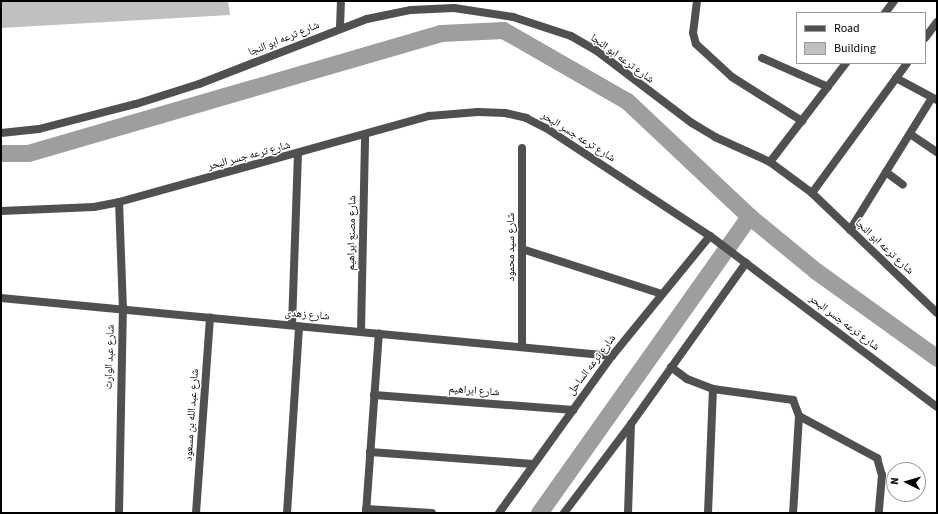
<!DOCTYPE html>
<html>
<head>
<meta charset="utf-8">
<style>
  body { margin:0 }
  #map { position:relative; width:938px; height:514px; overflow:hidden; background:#fff; font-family:"Source Sans 3","Noto Naskh Arabic",sans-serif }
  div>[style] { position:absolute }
  .canal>* { height:17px; margin:-8.5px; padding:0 8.5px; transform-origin:8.5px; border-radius:8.5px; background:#9e9e9e }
  .building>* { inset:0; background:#c0c0c0 }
  .minor>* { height:8px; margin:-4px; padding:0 4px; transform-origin:4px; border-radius:4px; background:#505050 }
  span { translate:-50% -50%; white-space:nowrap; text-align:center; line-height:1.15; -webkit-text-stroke:3px #fff; paint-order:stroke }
  .street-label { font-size:11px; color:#000 }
  .frame { position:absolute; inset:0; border:2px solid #000; pointer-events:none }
  .legend { position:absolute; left:796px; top:12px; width:130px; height:52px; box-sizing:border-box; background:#fff; border:1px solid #999; margin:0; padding:5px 7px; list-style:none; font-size:12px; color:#000 }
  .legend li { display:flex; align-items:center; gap:8px; height:20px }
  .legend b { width:20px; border:1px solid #999 }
  .north { position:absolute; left:886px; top:462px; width:40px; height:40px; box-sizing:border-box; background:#fff; border:1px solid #999; border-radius:50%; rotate:275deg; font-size:11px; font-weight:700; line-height:16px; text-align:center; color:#000 }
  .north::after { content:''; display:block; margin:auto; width:14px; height:18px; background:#000; clip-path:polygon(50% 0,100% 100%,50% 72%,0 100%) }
</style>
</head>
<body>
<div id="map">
  <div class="canal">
    <div style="left:1px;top:153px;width:27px"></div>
    <div style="left:28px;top:153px;width:430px;rotate:-16.2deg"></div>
    <div style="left:441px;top:33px;width:62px;rotate:-2.8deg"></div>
    <div style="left:503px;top:30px;width:143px;rotate:29.8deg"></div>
    <div style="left:627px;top:101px;width:168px;rotate:43.3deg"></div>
    <div style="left:749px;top:216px;width:87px;rotate:39.4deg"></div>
    <div style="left:816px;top:271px;width:149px;rotate:35.7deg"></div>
    <div style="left:539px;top:513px;width:364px;rotate:-54.7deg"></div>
  </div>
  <div class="building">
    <div style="clip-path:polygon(1px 1px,228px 1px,230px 15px,1px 28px)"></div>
  </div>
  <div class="minor">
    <div style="left:697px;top:1px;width:32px;rotate:97deg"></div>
    <div style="left:693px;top:33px;width:11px;rotate:75deg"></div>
    <div style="left:696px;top:44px;width:49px;rotate:42.5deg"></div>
    <div style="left:732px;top:77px;width:83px;rotate:32.2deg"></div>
    <div style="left:885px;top:13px;width:15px;rotate:-53deg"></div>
    <div style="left:340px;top:28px;width:27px;rotate:-88deg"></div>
    <div style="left:925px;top:38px;width:20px;rotate:-53deg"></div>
    <div style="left:762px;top:58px;width:72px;rotate:23.7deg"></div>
    <div style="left:896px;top:78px;width:47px;rotate:28.2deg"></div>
    <div style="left:1px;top:133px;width:38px;rotate:-6deg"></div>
    <div style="left:39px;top:129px;width:100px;rotate:-14.5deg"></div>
    <div style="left:136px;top:104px;width:66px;rotate:-17.6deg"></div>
    <div style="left:199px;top:84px;width:180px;rotate:-21.2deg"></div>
    <div style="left:367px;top:19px;width:45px;rotate:-11.6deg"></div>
    <div style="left:411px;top:10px;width:43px;rotate:-2.7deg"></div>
    <div style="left:454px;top:8px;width:60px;rotate:8.7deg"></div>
    <div style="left:513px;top:17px;width:61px;rotate:18.1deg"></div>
    <div style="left:571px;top:36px;width:30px;rotate:30deg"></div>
    <div style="left:597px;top:51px;width:119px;rotate:37.2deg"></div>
    <div style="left:692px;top:123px;width:27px;rotate:31deg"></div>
    <div style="left:715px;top:137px;width:60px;rotate:24.4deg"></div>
    <div style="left:770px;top:162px;width:52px;rotate:36.4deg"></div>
    <div style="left:812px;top:193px;width:173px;rotate:43.8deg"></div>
    <div style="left:910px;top:134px;width:32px;rotate:34deg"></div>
    <div style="left:522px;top:148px;width:198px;rotate:90deg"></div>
    <div style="left:770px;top:162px;width:125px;rotate:-52.5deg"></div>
    <div style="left:886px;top:172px;width:21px;rotate:37deg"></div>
    <div style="left:812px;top:193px;width:161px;rotate:-53.8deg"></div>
    <div style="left:1px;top:211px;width:93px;rotate:-2.5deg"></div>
    <div style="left:94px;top:207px;width:25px;rotate:-11deg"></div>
    <div style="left:119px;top:202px;width:322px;rotate:-15.5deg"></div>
    <div style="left:429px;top:116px;width:49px;rotate:-4.7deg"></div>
    <div style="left:478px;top:112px;width:27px;rotate:2deg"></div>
    <div style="left:505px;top:113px;width:22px;rotate:13deg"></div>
    <div style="left:526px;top:118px;width:22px;rotate:27deg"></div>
    <div style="left:546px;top:128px;width:196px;rotate:33.4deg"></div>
    <div style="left:710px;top:236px;width:284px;rotate:37deg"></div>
    <div style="left:850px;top:230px;width:155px;rotate:-58.2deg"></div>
    <div style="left:522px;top:249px;width:147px;rotate:17.8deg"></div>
    <div style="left:1px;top:298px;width:614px;rotate:5.42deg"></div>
    <div style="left:292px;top:325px;width:171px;rotate:-88deg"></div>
    <div style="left:361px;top:331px;width:196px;rotate:-88.8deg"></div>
    <div style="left:671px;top:367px;width:20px;rotate:37deg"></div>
    <div style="left:687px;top:379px;width:28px;rotate:21deg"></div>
    <div style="left:713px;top:389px;width:81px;rotate:7.8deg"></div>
    <div style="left:793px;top:400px;width:17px;rotate:69deg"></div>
    <div style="left:799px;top:416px;width:97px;rotate:93.5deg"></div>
    <div style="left:374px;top:395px;width:200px;rotate:4.3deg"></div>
    <div style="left:799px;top:416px;width:89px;rotate:28.3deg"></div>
    <div style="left:877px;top:458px;width:18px;rotate:74deg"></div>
    <div style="left:882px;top:475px;width:38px;rotate:95deg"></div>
    <div style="left:370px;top:452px;width:163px;rotate:4.2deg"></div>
    <div style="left:366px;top:509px;width:66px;rotate:3.5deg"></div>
    <div style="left:119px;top:513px;width:203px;rotate:-88.9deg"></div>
    <div style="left:123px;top:310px;width:108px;rotate:-92.1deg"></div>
    <div style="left:196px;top:513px;width:196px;rotate:-85.9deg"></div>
    <div style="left:287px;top:513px;width:187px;rotate:-86.3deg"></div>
    <div style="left:366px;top:513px;width:180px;rotate:-85.9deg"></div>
    <div style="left:499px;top:513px;width:193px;rotate:-54.3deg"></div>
    <div style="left:612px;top:356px;width:155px;rotate:-50.8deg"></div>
    <div style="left:564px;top:513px;width:111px;rotate:-53deg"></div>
    <div style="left:631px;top:424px;width:198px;rotate:-54.5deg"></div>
    <div style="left:628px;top:513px;width:89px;rotate:-88.1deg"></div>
    <div style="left:708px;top:513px;width:124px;rotate:-87.7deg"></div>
  </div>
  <div class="street-label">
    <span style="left:284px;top:39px;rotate:-22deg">شارع ترعه ابو النجا</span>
    <span style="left:622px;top:59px;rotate:36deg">شارع ترعه ابو النجا</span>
    <span style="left:578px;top:137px;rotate:32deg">شارع ترعه جسر البحر</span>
    <span style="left:249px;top:156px;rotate:-15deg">شارع ترعه جسر البحر</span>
    <span style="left:352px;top:233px;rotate:-89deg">شارع مصنع ابراهيم</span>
    <span style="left:511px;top:247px;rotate:-90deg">شارع سيد محمود</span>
    <span style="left:884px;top:247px;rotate:43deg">شارع ترعه ابو النجا</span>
    <span style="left:307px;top:315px;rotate:5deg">شارع زهدى</span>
    <span style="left:844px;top:323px;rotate:37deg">شارع ترعه جسر البحر</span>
    <span style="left:110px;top:357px;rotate:-88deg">شارع عبد الوارث</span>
    <span style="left:592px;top:365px;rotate:-53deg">شارع ترعه الساحل</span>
    <span style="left:474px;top:391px;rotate:4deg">شارع ابراهيم</span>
    <span style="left:192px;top:415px;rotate:-86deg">شارع عبد الله بن مسعود</span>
  </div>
  <div class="frame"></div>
  <ul class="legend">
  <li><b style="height:5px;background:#505050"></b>Road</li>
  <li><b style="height:11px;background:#c0c0c0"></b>Building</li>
  </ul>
  <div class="north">N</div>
</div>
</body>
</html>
